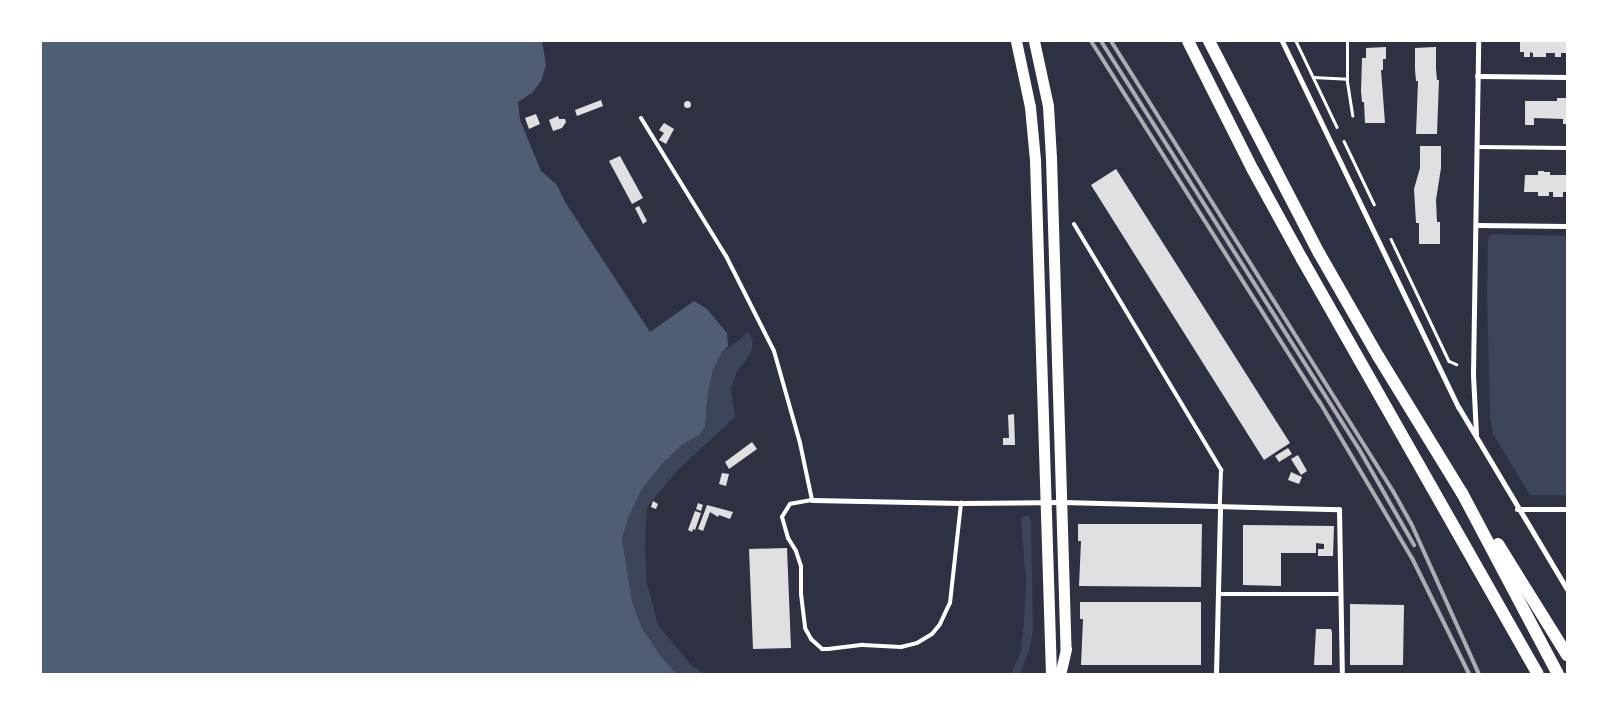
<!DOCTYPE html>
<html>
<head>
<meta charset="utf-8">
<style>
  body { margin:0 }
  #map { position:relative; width:1608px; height:715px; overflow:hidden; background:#2d3142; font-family:"Source Sans 3",sans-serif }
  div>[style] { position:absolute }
  .green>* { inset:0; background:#3c4559 }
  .water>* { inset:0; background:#4f5d75 }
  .building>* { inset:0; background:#e0e0e3 }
  .round { border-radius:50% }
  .path>* { height:2.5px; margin:-1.25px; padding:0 1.25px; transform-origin:1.25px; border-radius:1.25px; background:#fff }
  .service>* { height:4px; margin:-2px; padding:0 2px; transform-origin:2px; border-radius:2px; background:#fff }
  .minor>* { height:5px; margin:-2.5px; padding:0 2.5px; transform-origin:2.5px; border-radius:2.5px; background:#fff }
  .primary>* { height:11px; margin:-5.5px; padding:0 5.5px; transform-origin:5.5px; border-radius:5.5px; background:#fff }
  .motorway>* { height:12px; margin:-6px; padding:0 6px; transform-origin:6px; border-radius:6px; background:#fff }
  .rail>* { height:4px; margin:-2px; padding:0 2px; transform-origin:2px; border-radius:2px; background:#abadb3 }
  span { translate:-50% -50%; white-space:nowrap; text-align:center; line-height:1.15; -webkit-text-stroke:5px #fff; paint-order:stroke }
  .frame { position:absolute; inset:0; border:42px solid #fff; pointer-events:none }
</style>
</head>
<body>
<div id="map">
  <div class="green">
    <div style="clip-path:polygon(1490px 234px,1567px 236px,1567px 495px,1530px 495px,1493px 434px,1490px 416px,1487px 296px,1488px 240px)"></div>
    <div style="clip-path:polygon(747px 332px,753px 339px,751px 353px,737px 372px,731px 388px,735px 417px,678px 470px,647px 507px,645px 548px,647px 583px,658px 625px,691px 665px,704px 674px,677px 674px,662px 658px,643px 629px,632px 601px,622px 539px,628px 518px,642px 489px,662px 464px,683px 444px,698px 436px,707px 411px,708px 392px,713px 370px,722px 352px,739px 340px)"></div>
    <div style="clip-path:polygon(1024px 516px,1029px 516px,1031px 521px,1033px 628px,1030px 648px,1020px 674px,1011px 674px,1021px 652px,1024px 620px,1026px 582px,1021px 519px)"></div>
  </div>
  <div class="water">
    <div style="clip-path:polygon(41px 41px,542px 41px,546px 65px,541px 81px,532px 93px,518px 102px,520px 120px,541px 171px,557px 185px,565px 202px,650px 332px,694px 301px,707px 309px,727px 333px,728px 346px,722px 352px,713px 370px,708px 392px,705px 427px,698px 436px,683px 444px,662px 464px,642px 489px,628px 518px,622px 539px,632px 601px,642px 628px,662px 658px,677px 674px,41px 674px)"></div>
  </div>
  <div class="building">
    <div style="clip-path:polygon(1520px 41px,1567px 41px,1567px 53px,1561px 53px,1561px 57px,1555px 57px,1555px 53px,1546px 53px,1546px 57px,1533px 57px,1533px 53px,1530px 52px,1530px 57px,1524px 57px,1524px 52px,1520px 52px)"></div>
    <div style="clip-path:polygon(1386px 47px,1386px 59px,1383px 59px,1383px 70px,1381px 70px,1385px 123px,1365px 123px,1364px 102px,1362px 102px,1361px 91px,1362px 58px,1366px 58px,1366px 48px)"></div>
    <div style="clip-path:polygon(1436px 47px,1436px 69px,1437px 80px,1439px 80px,1437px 134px,1416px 134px,1418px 81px,1416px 81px,1415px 70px,1415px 48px)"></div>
    <div style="clip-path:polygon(1557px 98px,1567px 98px,1567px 124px,1563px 124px,1563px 119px,1534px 118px,1534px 125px,1525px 125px,1525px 101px,1557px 101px)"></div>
    <div style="clip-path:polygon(601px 100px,603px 106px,577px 116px,575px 110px)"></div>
    <div class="round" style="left:683.5px;top:100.5px;width:7px;height:7px"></div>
    <div style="clip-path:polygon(536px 114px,540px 124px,529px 129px,525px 118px)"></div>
    <div style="clip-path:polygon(558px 116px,559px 119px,565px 119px,566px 122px,562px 128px,553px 131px,549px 120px)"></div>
    <div style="clip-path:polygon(664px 123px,674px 129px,666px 144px,659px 140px,664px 133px,659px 130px)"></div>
    <div style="clip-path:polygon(1420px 146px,1441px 146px,1441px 168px,1436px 200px,1437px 222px,1440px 222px,1440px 244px,1419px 244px,1419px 223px,1416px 223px,1414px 189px,1420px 168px)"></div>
    <div style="clip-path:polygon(620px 156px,643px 198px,632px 204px,609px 161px)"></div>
    <div style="clip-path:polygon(1116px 169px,1290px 443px,1264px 460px,1091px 185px)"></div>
    <div style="clip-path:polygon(1538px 171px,1544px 171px,1544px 180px,1544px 172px,1550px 172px,1550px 175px,1567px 175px,1567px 192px,1563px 192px,1563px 197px,1553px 197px,1553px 192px,1549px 192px,1549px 196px,1538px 196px,1538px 192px,1524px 192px,1525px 175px,1538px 175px)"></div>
    <div style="clip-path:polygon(639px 206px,647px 221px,643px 224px,635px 208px)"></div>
    <div style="clip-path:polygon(1014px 414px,1015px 445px,1003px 445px,1003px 438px,1009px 438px,1008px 415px)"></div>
    <div style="clip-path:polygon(752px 442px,757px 449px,729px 469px,725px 462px)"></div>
    <div style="clip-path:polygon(1288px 448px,1292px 454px,1279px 462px,1275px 456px)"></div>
    <div style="clip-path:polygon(1298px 455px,1307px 471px,1301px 475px,1291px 459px)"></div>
    <div style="clip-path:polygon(1291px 472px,1302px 477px,1299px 484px,1288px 480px)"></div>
    <div style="clip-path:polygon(722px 473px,729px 474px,726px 486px,719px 484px)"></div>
    <div style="clip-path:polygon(653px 501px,658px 504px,656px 509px,651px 507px)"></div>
    <div style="clip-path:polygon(698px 503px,703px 505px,701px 511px,696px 509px)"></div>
    <div style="clip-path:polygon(707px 505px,733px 512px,730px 519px,719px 515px,718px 517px,710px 512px,703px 531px,698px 529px)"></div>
    <div style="clip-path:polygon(695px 511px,701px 513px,695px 530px,693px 529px,692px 532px,688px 530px)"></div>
    <div style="clip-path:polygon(1078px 524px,1202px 524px,1201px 587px,1079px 586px,1081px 541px,1078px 541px)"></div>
    <div style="clip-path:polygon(1243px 525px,1334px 526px,1333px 556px,1318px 556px,1318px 549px,1324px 549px,1324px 544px,1316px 543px,1316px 553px,1281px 553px,1281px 586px,1243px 585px)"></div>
    <div style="clip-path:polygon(787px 548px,791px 648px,753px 649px,749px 549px)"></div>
    <div style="clip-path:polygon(1080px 602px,1201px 602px,1201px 665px,1081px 665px,1083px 619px,1080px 619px)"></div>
    <div style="clip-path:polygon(1350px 604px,1404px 605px,1403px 665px,1350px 665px)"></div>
    <div style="clip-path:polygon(1316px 629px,1331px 629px,1332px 632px,1332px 665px,1314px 665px)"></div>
  </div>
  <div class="path">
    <div style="left:1296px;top:41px;width:95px;rotate:64.5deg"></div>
    <div style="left:1313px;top:77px;width:34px;rotate:3deg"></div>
    <div style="left:1347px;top:79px;width:38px;rotate:-90deg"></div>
    <div style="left:1347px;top:79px;width:37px;rotate:81deg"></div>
    <div style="left:1344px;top:141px;width:70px;rotate:64.5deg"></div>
    <div style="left:1391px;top:239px;width:135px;rotate:64.6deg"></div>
    <div style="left:1449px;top:361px;width:8px;rotate:23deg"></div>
  </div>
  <div class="service">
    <div style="left:641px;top:118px;width:162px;rotate:58.4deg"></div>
    <div style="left:726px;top:256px;width:106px;rotate:63.2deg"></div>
    <div style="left:774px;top:351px;width:96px;rotate:74.2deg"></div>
    <div style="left:800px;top:443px;width:58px;rotate:78.1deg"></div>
    <div style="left:812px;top:500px;width:22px;rotate:170deg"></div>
    <div style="left:790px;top:504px;width:15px;rotate:122deg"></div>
    <div style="left:782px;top:517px;width:22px;rotate:74deg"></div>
    <div style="left:788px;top:538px;width:15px;rotate:58deg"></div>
    <div style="left:796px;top:551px;width:16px;rotate:72deg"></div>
    <div style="left:801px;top:566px;width:28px;rotate:90deg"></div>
    <div style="left:801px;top:594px;width:34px;rotate:83deg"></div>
    <div style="left:805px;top:628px;width:13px;rotate:61deg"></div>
    <div style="left:811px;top:639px;width:15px;rotate:42deg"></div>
    <div style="left:822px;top:649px;width:6px"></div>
    <div style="left:828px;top:649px;width:35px;rotate:-7deg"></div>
    <div style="left:863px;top:645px;width:38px;rotate:3deg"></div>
    <div style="left:901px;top:647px;width:16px;rotate:-14deg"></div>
    <div style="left:917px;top:643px;width:17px;rotate:-31deg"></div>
    <div style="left:932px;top:634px;width:13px;rotate:-51deg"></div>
    <div style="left:940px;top:624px;width:23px;rotate:-65deg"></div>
    <div style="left:950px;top:603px;width:101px;rotate:-83.7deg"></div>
    <div style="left:1477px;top:147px;width:90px;rotate:0.6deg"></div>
    <div style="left:1074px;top:224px;width:287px;rotate:59.1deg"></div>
    <div style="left:1221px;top:470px;width:36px;rotate:92deg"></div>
    <div style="left:1218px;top:594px;width:122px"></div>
  </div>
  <div class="minor">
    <div style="left:1282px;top:41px;width:407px;rotate:64.3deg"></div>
    <div style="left:1459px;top:408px;width:211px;rotate:59.2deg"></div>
    <div style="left:1477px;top:76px;width:90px;rotate:0.6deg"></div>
    <div style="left:1476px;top:225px;width:91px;rotate:0.6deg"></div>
    <div style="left:1476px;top:434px;width:60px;rotate:-92.9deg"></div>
    <div style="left:1473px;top:374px;width:333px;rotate:-89.1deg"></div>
    <div style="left:812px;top:500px;width:149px;rotate:1.2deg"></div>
    <div style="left:961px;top:503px;width:102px;rotate:-0.6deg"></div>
    <div style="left:1063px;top:502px;width:276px;rotate:1.5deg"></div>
    <div style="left:1339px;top:509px;width:165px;rotate:89deg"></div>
    <div style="left:1517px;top:509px;width:50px"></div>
    <div style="left:1216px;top:674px;width:168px;rotate:-88.6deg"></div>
  </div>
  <div class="primary">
    <div style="left:1016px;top:41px;width:67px;rotate:78deg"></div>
    <div style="left:1030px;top:107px;width:53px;rotate:84.6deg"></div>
    <div style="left:1035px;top:160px;width:514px;rotate:88.22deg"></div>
    <div style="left:1034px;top:41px;width:66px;rotate:77.8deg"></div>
    <div style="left:1048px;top:106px;width:52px;rotate:86.7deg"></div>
    <div style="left:1051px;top:158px;width:491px;rotate:88.3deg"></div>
    <div style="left:1066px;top:649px;width:26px;rotate:103deg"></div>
  </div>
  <div class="motorway">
    <div style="left:1188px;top:41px;width:144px;rotate:63.3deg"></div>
    <div style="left:1253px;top:170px;width:102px;rotate:61.2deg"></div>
    <div style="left:1302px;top:259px;width:477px;rotate:60.4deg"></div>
    <div style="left:1209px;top:41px;width:239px;rotate:62.6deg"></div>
    <div style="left:1319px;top:253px;width:119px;rotate:60.2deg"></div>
    <div style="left:1378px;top:356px;width:161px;rotate:58.5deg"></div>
    <div style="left:1462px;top:493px;width:205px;rotate:62.1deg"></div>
    <div style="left:1498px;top:544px;width:131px;rotate:58.1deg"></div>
  </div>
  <div class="rail">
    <div style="left:1091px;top:41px;width:426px;rotate:57.7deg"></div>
    <div style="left:1319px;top:401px;width:182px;rotate:59.4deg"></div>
    <div style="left:1412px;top:558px;width:129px;rotate:63.8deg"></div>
    <div style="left:1101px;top:41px;width:483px;rotate:57.7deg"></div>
    <div style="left:1359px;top:449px;width:111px;rotate:60.2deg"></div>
    <div style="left:1111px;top:41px;width:531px;rotate:57.93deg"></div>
    <div style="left:1393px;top:491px;width:37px;rotate:61deg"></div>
    <div style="left:1411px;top:523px;width:166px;rotate:65.8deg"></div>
  </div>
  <div class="frame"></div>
</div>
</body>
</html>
